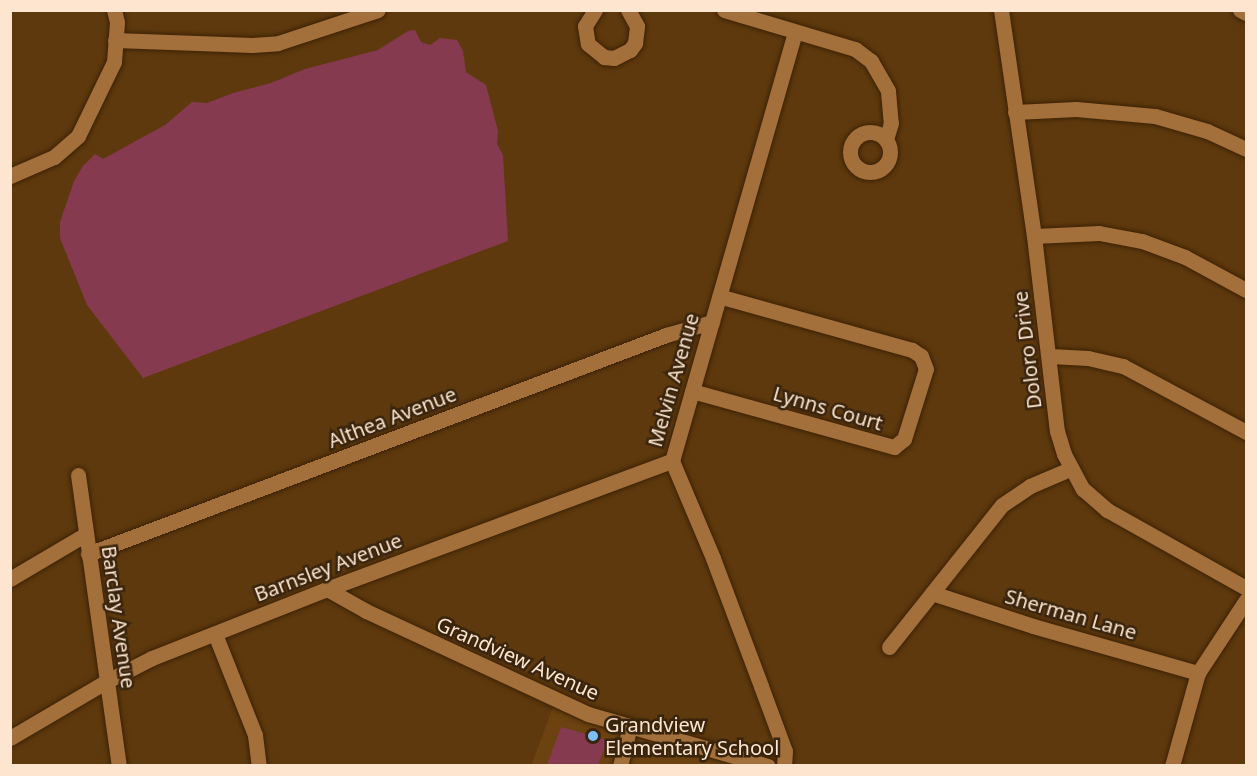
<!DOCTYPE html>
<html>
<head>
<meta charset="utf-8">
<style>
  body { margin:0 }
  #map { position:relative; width:1257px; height:776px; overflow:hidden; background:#5e390d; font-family:"Noto Sans",sans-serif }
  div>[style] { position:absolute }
  .built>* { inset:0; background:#6c4210 }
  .green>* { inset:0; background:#853a4f }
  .roads { filter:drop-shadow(0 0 2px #3c2205) drop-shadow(0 0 2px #3c2205) }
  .minor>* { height:15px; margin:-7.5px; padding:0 7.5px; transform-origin:7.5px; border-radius:7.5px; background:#a36f3a }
  .minor>.ring { margin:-7.5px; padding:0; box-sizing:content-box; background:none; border:15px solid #a36f3a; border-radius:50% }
  .dots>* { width:16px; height:16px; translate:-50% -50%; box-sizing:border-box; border:3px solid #39240d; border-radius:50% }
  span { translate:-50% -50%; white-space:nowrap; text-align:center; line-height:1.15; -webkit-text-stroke:5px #39240d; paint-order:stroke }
  .street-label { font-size:20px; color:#fde5d0 }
  .poi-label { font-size:20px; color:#fde5d0 }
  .left { translate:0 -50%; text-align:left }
  .frame { position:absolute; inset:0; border:12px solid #fde5d0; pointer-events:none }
</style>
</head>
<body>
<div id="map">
  <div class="built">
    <div style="clip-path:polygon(553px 707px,735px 765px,531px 766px)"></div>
  </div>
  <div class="green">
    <div style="clip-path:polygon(415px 30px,421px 42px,430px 45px,440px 38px,457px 40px,463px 51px,466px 72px,486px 85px,498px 131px,497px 144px,503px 155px,508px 241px,143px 378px,87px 305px,60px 238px,60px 222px,74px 181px,83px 166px,95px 154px,103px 159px,165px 125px,192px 102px,207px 103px,233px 93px,271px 83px,305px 69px,378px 50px,408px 31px)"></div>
    <div style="clip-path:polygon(561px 727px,608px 740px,598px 765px,547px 765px)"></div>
  </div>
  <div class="roads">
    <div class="minor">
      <div style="left:595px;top:10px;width:19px;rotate:122deg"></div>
      <div style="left:585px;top:26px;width:18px;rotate:81deg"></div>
      <div style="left:588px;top:44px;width:21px;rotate:39deg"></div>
      <div style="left:604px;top:57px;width:10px;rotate:6deg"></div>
      <div style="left:614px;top:58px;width:18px;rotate:-27deg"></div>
      <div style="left:630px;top:50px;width:9px;rotate:-54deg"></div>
      <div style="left:635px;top:43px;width:17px;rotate:-83deg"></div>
      <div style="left:637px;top:26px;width:18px;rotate:-119deg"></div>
      <div style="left:724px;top:10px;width:137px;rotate:16.6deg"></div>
      <div style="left:855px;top:49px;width:20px;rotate:37deg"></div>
      <div style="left:871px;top:61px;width:34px;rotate:60deg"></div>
      <div style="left:888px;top:91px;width:32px;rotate:85deg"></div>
      <div style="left:891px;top:123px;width:17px;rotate:107deg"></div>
      <div style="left:1001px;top:10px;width:228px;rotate:81.7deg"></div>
      <div style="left:1034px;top:236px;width:196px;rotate:83.3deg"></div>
      <div style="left:1057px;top:431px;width:24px;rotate:73deg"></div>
      <div style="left:1064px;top:454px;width:40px;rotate:62deg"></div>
      <div style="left:1083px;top:489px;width:32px;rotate:41deg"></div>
      <div style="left:1107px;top:510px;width:159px;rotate:29.3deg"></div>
      <div style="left:1240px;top:10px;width:7px;rotate:27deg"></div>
      <div style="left:115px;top:40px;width:137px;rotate:2.1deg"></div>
      <div style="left:252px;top:45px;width:26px;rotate:-4deg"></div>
      <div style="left:278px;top:43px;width:105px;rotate:-18.3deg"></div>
      <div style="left:1015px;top:112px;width:61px;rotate:-2.8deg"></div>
      <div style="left:1076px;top:109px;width:79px;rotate:5.1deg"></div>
      <div style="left:1155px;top:116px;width:54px;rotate:16.1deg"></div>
      <div style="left:1207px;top:131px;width:43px;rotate:24.8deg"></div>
      <div class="ring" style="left:850px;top:132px;width:25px;height:25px"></div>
      <div style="left:10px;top:176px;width:48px;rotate:-23.4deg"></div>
      <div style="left:54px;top:157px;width:32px;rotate:-41deg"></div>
      <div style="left:78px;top:136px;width:82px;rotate:-64.1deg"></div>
      <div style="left:114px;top:62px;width:40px;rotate:-85.7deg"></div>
      <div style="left:117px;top:22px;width:12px;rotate:-104deg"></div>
      <div style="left:1034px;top:236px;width:65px;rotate:-2.6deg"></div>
      <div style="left:1099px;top:233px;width:44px;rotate:10.5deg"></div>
      <div style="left:1142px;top:241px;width:46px;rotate:20.4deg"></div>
      <div style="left:1185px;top:257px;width:69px;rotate:28.4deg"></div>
      <div style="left:1050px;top:356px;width:38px;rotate:3deg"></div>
      <div style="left:1088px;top:358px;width:36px;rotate:13deg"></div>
      <div style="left:1123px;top:366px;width:140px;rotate:28.2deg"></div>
      <div style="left:692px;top:391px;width:210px;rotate:15.5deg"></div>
      <div style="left:894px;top:447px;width:13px;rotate:-39deg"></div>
      <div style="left:904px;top:439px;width:73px;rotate:-72.6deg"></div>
      <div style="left:926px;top:369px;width:14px;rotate:-111deg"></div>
      <div style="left:921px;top:356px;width:11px;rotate:-146deg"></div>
      <div style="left:912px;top:350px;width:200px;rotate:-164.4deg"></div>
      <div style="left:78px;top:475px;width:294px;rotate:82deg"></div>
      <div style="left:88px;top:554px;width:618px;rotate:-20.75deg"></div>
      <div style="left:666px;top:335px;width:48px;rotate:-15.8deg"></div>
      <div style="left:10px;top:579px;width:88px;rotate:-30.6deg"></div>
      <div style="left:327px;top:589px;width:45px;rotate:29.4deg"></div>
      <div style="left:366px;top:611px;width:245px;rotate:24.9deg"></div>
      <div style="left:588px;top:714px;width:187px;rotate:16.1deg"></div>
      <div style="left:932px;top:593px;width:106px;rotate:18.1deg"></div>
      <div style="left:1033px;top:626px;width:172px;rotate:15.9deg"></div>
      <div style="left:215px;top:634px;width:109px;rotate:68.4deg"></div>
      <div style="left:255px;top:735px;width:31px;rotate:83deg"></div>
      <div style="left:889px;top:647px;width:181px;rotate:-51.5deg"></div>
      <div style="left:1002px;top:505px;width:34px;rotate:-34deg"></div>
      <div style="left:1030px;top:486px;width:43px;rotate:-23deg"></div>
      <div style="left:10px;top:738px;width:113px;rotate:-30.4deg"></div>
      <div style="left:107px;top:681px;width:51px;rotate:-27.1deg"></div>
      <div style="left:152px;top:658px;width:188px;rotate:-21.5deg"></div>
      <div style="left:327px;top:589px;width:368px;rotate:-20.4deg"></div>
      <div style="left:620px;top:766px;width:41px;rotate:-76deg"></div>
      <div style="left:784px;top:766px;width:15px;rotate:-86deg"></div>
      <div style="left:785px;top:751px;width:69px;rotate:-110.3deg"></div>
      <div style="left:761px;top:686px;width:137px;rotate:-110.6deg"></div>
      <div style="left:713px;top:558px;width:105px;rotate:-112.9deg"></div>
      <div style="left:672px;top:461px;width:446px;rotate:-74deg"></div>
      <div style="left:1172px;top:766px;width:97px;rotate:-74.4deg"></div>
      <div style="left:1198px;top:673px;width:87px;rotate:-56.7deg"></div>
    </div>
  </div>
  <div class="dots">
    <div style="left:593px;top:736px;background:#7abff8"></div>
  </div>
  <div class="street-label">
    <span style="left:1027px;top:350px;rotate:-97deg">Doloro Drive</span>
    <span style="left:673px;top:380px;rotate:-74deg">Melvin Avenue</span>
    <span style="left:828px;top:408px;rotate:16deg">Lynns Court</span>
    <span style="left:392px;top:417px;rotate:-21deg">Althea Avenue</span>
    <span style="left:328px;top:567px;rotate:-21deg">Barnsley Avenue</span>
    <span style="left:1071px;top:614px;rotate:16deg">Sherman Lane</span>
    <span style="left:119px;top:617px;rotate:82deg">Barclay Avenue</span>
    <span style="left:518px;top:658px;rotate:24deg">Grandview Avenue</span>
  </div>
  <div class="poi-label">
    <span class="left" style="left:605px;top:736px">Grandview<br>Elementary School</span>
  </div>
  <div class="frame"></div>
</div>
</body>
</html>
